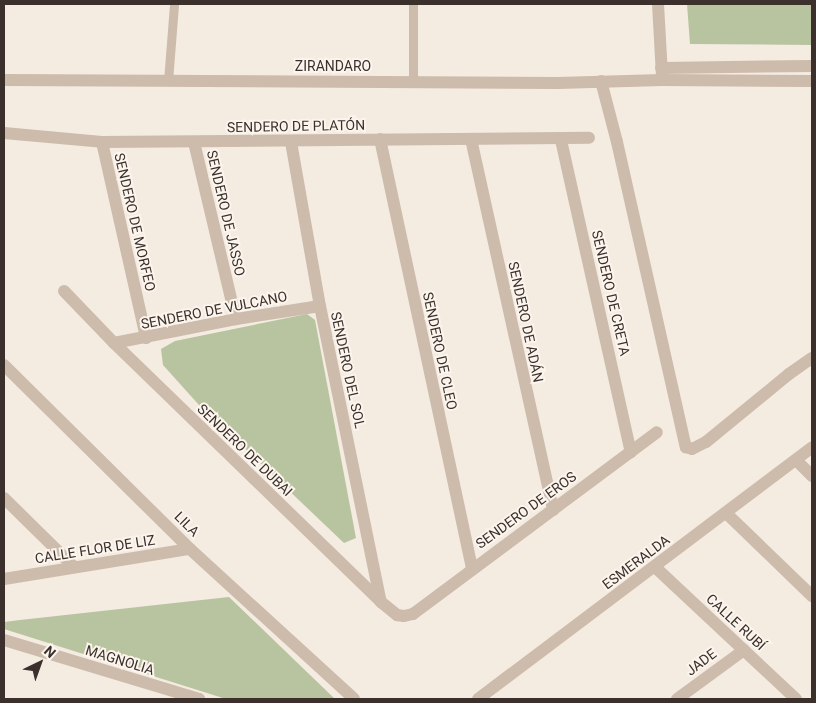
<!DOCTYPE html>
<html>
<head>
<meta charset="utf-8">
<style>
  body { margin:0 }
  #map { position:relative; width:816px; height:703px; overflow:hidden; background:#f4ebe1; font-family:Roboto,sans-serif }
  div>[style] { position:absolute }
  .green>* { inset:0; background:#b8c4a0 }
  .service>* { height:9px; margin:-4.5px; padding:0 4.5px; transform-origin:4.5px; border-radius:4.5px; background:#cdbbac }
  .minor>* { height:12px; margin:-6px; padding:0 6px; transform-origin:6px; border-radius:6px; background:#cdbbac }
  span { translate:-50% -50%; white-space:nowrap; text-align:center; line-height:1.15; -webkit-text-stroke:4px #fbf5ee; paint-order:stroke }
  .street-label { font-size:14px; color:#3b302b }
  .frame { position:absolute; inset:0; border:5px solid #3b302b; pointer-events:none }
  .north { position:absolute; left:15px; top:638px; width:50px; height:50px; -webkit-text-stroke:4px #fbf5ee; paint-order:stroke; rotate:42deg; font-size:14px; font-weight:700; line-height:20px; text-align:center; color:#3b302b }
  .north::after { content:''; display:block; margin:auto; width:18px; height:22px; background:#3b302b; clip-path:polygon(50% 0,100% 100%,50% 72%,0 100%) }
</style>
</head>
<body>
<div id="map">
  <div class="green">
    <div style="clip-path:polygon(687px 4px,812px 4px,812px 45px,690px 44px)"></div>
    <div style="clip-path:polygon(307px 314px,315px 320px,356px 538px,344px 543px,199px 405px,163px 365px,161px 349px,175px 341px)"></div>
    <div style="clip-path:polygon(229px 597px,335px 699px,226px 699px,4px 629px,4px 622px,20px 620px)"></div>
  </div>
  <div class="service">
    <div style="left:413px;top:4px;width:78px;rotate:90deg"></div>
    <div style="left:168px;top:81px;width:77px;rotate:-85.5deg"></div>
  </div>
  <div class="minor">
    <div style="left:658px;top:4px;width:72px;rotate:86.8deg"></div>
    <div style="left:661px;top:68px;width:151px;rotate:-0.8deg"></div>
    <div style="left:4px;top:80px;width:554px;rotate:0.31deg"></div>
    <div style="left:558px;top:83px;width:104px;rotate:-1.7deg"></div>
    <div style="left:662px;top:80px;width:150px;rotate:0.4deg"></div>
    <div style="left:601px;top:81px;width:63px;rotate:75.3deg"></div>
    <div style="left:617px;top:142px;width:313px;rotate:77.3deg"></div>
    <div style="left:686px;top:447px;width:6px;rotate:18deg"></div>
    <div style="left:692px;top:449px;width:16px;rotate:-27deg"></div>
    <div style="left:706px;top:442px;width:107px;rotate:-39.3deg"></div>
    <div style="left:789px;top:374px;width:28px;rotate:-35deg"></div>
    <div style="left:4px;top:133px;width:98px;rotate:5.2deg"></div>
    <div style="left:102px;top:142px;width:487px;rotate:-0.5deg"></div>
    <div style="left:380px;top:139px;width:439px;rotate:77.9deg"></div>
    <div style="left:471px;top:139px;width:380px;rotate:77.5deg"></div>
    <div style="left:561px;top:140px;width:320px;rotate:77.4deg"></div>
    <div style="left:102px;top:142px;width:201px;rotate:77.3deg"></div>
    <div style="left:194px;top:142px;width:182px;rotate:76.7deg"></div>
    <div style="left:291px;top:142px;width:167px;rotate:80deg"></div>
    <div style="left:320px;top:306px;width:302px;rotate:78.4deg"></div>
    <div style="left:64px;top:291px;width:72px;rotate:46.1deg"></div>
    <div style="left:114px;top:343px;width:372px;rotate:44.1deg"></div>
    <div style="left:381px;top:602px;width:21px;rotate:39deg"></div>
    <div style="left:397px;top:615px;width:7px;rotate:8deg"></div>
    <div style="left:404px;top:616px;width:9px;rotate:-13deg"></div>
    <div style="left:413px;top:614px;width:304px;rotate:-36.7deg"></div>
    <div style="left:114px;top:343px;width:124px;rotate:-11.1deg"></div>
    <div style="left:236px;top:319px;width:85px;rotate:-8.8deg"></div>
    <div style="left:4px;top:365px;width:262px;rotate:44.7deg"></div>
    <div style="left:190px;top:549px;width:222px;rotate:42.4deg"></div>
    <div style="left:796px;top:460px;width:23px;rotate:45deg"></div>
    <div style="left:4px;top:498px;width:98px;rotate:44.6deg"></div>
    <div style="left:726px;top:513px;width:120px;rotate:44deg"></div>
    <div style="left:655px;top:567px;width:193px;rotate:43.1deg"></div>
    <div style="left:4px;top:579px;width:188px;rotate:-9.2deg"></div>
    <div style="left:4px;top:640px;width:204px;rotate:16.8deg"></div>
    <div style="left:478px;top:699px;width:418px;rotate:-37deg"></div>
    <div style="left:677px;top:699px;width:83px;rotate:-36.2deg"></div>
  </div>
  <div class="street-label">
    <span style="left:333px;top:66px">ZIRANDARO</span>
    <span style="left:296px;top:126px;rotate:-1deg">SENDERO DE PLATÓN</span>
    <span style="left:226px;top:213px;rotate:77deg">SENDERO DE JASSO</span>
    <span style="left:135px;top:222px;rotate:77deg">SENDERO DE MORFEO</span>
    <span style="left:611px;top:293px;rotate:77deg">SENDERO DE CRETA</span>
    <span style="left:214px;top:310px;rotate:-11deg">SENDERO DE VULCANO</span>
    <span style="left:526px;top:322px;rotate:78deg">SENDERO DE ADÁN</span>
    <span style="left:440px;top:351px;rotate:78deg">SENDERO DE CLEO</span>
    <span style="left:348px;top:370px;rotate:78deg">SENDERO DEL SOL</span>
    <span style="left:245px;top:450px;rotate:44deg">SENDERO DE DUBAI</span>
    <span style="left:526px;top:510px;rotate:-36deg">SENDERO DE EROS</span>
    <span style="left:187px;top:524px;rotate:45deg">LILA</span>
    <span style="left:95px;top:549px;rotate:-9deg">CALLE FLOR DE LIZ</span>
    <span style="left:636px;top:562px;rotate:-37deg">ESMERALDA</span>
    <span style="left:736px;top:622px;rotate:43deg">CALLE RUBÍ</span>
    <span style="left:120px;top:660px;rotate:17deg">MAGNOLIA</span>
    <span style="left:701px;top:662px;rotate:-37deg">JADE</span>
  </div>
  <div class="frame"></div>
  <div class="north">N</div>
</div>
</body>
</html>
